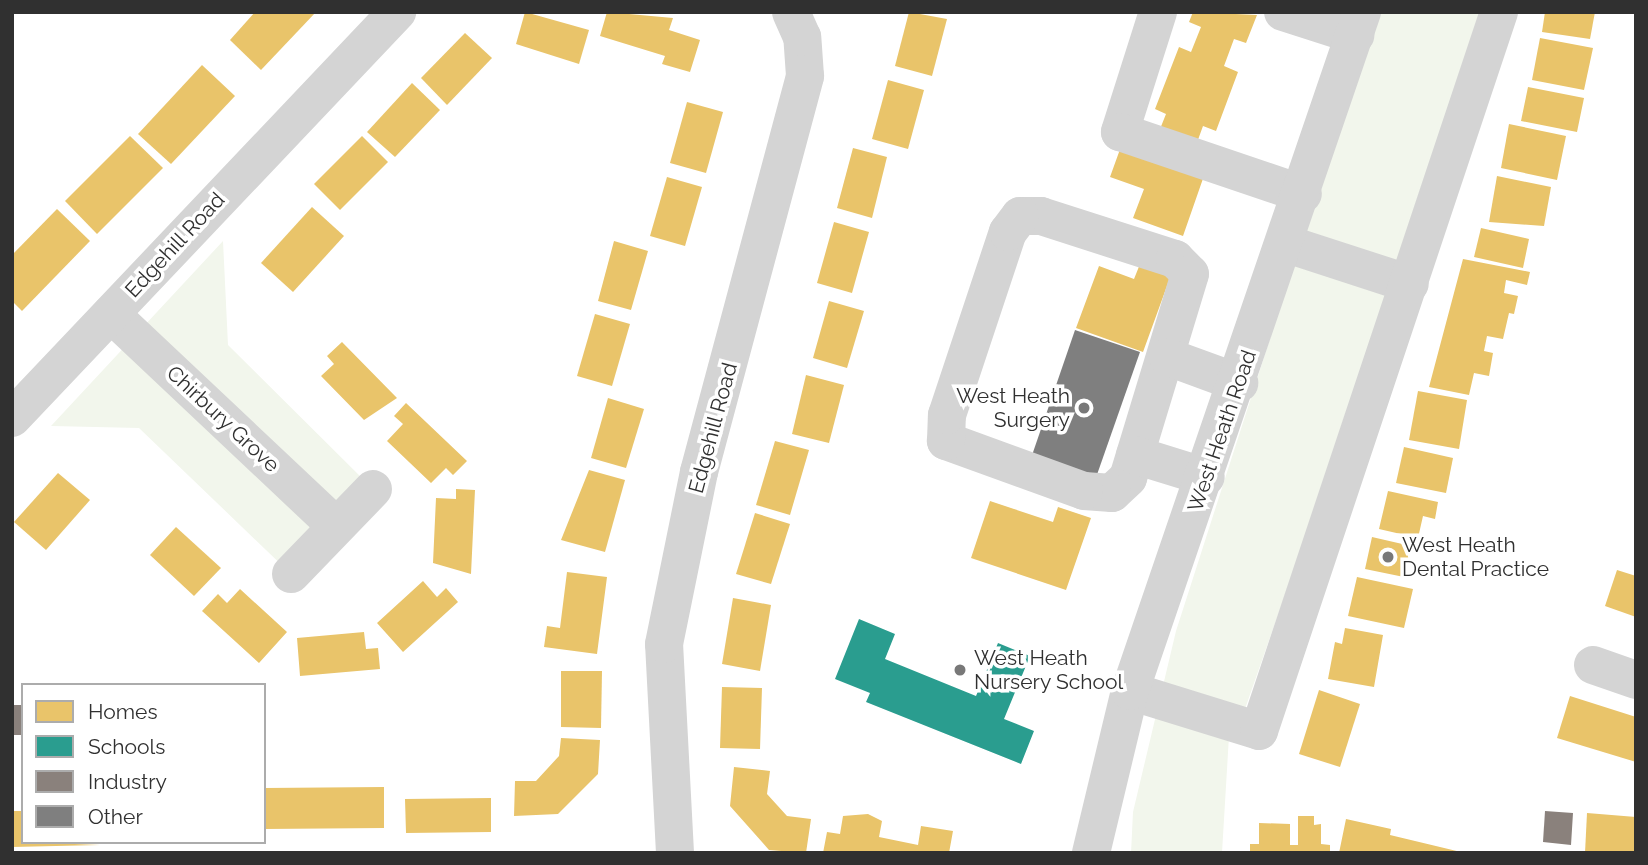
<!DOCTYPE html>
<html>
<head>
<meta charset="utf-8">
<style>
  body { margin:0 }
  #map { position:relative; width:1648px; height:865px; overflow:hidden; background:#fff; font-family:Raleway,sans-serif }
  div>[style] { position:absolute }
  .green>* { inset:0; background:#f2f6ec }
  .homes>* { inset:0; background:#e9c46a }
  .schools>* { inset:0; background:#2a9d8f }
  .industry>* { inset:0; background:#8a817c }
  .building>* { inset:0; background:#7f7f7f }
  .minor>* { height:38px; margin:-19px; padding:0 19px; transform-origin:19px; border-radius:19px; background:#d4d4d4 }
  .dots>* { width:19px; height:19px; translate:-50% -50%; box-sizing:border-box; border:4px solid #fff; border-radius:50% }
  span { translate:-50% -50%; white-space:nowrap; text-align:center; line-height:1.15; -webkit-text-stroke:7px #fff; paint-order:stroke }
  .street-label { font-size:21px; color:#303030 }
  .poi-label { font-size:21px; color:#303030 }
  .right { translate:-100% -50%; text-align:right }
  .left { translate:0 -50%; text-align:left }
  .frame { position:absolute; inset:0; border:14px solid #303030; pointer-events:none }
  .legend { position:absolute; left:21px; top:683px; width:245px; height:161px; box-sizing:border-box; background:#fff; border:2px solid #acacac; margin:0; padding:9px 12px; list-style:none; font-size:21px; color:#303030 }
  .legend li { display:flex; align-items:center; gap:14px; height:35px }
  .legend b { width:35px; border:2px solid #acacac }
</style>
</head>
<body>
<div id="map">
  <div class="green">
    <div style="clip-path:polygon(1375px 12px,1489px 12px,1246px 706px,1229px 736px,1222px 853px,1131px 853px,1133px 812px,1176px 631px)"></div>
    <div style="clip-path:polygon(223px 241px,228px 345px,373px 489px,291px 574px,139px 428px,51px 426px)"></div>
  </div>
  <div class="homes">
    <div style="clip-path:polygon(255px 12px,316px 12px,261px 70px,230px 40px)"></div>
    <div style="clip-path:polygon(525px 12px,589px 30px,579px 64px,516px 44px)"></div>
    <div style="clip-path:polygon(607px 12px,673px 18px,669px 30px,700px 40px,690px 72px,662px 64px,665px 56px,600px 36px)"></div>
    <div style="clip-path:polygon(909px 12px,947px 19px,932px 76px,895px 66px)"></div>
    <div style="clip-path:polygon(1193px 12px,1257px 15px,1246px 43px,1234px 39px,1224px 66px,1238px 72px,1216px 131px,1203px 126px,1195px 148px,1158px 134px,1166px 114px,1155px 109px,1179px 47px,1191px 52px,1201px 27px,1189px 22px)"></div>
    <div style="clip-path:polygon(1545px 12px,1595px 12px,1590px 39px,1542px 32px)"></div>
    <div style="clip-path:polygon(465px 33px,492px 58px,447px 105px,421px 78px)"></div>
    <div style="clip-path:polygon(1540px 38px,1593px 48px,1584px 90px,1532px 80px)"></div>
    <div style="clip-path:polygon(202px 65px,235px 96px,171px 164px,138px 134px)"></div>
    <div style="clip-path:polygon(888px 80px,924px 90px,908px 149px,872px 139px)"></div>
    <div style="clip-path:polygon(412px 83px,440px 110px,395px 157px,367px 132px)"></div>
    <div style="clip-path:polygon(1528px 87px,1584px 98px,1577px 132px,1521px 121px)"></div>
    <div style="clip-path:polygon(687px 102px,723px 112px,706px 173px,670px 163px)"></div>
    <div style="clip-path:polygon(1509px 124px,1566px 136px,1557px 180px,1501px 168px)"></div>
    <div style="clip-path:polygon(130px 136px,163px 168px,97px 234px,65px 201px)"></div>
    <div style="clip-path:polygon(362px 136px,388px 162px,340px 210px,314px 184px)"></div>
    <div style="clip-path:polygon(1123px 141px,1206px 170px,1183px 236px,1133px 218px,1144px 189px,1110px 177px)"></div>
    <div style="clip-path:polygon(853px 148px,887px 157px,872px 218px,837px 208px)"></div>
    <div style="clip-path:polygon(1497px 176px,1551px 187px,1544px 226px,1489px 222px)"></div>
    <div style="clip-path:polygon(667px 177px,702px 187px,685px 246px,650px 236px)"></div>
    <div style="clip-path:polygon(312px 207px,344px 236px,293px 292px,261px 263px)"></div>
    <div style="clip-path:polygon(57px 209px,90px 241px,22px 311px,12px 301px,12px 255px)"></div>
    <div style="clip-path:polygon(834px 222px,869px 232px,852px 293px,817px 283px)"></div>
    <div style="clip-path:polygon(1481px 228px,1529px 239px,1523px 268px,1474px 257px)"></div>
    <div style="clip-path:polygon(614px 241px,648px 251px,631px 310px,598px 301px)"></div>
    <div style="clip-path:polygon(1463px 259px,1530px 272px,1527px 285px,1506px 280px,1504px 293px,1518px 296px,1514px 314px,1509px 313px,1503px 339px,1487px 336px,1484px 351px,1493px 353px,1489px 376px,1474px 373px,1469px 395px,1429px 387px)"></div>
    <div style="clip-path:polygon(1140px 264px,1171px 275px,1143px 352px,1076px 328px,1099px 266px,1134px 279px)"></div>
    <div style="clip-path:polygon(829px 301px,864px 311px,847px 368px,813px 358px)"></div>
    <div style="clip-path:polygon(595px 314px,630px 324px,612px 386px,577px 376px)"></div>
    <div style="clip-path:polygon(342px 342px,397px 398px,364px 420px,321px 376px,334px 364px,327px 356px)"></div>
    <div style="clip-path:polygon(806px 375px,844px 385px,829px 443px,792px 434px)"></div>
    <div style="clip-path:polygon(1418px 391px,1467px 400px,1459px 449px,1409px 440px)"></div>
    <div style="clip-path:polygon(608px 398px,644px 409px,626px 468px,591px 458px)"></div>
    <div style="clip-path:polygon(406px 403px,467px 461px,453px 475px,446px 468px,431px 483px,387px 441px,403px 424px,394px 416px)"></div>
    <div style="clip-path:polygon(775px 441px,809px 450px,790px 515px,756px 505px)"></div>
    <div style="clip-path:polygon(1404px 447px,1453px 458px,1446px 493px,1396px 483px)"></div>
    <div style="clip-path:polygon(589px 470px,625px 480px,605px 552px,561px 540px)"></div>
    <div style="clip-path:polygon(58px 473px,90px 500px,46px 550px,14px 522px)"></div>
    <div style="clip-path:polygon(456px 489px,475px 490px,471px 574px,433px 563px,436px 498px,456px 499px)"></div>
    <div style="clip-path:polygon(1388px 491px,1438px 502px,1435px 519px,1423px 516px,1418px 538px,1379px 529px)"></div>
    <div style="clip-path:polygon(990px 501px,1053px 522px,1058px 507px,1091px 518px,1066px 590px,971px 558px)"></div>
    <div style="clip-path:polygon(755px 513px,790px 524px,771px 584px,736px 574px)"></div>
    <div style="clip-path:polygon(176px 527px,221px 568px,194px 596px,150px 555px)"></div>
    <div style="clip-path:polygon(1372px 537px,1411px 546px,1404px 577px,1365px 569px)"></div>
    <div style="clip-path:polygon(1617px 570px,1636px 576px,1636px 617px,1605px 606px)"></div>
    <div style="clip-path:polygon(567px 572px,607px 577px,597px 654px,544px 647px,547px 626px,560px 628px)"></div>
    <div style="clip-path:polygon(1357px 577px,1413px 589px,1404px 628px,1348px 616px)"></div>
    <div style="clip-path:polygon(423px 581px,437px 597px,446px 588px,458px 602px,403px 652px,377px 623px)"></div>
    <div style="clip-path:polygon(240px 589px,287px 632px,259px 663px,202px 611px,218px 594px,227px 603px)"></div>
    <div style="clip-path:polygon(733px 598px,771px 605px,760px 671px,722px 664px)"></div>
    <div style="clip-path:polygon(1345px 628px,1383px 635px,1374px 687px,1328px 679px,1335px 642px,1342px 644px)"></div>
    <div style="clip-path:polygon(364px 632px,366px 649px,378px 648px,380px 669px,300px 676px,297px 638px)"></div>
    <div style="clip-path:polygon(561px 671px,602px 671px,601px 728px,561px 727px)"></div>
    <div style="clip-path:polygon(722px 687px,762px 688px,760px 749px,720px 748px)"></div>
    <div style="clip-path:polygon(1319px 690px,1360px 704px,1340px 767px,1299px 754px)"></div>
    <div style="clip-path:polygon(1570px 696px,1636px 717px,1636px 762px,1557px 738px)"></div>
    <div style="clip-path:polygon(561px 738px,600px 740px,598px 774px,558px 814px,514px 816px,515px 781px,536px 781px,559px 756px)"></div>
    <div style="clip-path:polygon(734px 767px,770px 771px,767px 794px,787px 816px,811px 819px,806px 853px,769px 850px,730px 806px)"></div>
    <div style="clip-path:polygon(384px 787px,384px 828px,264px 829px,264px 788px)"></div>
    <div style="clip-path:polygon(491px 798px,491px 832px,406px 833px,405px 799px)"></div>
    <div style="clip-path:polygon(12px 811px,23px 811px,23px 842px,100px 845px,12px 847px)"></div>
    <div style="clip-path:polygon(1587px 813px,1636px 817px,1634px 853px,1585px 853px)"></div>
    <div style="clip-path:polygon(868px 814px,882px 821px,879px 837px,918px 845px,921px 826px,953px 831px,949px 853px,823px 853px,827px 832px,840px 834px,843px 816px)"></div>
    <div style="clip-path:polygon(1298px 816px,1314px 816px,1314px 825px,1321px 824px,1321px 844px,1330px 845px,1330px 853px,1250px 853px,1250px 844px,1259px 844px,1259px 823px,1290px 824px,1290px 845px,1298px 845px)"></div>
    <div style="clip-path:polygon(1346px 819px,1391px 829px,1390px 835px,1465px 853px,1339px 853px)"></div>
  </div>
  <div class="schools">
    <div style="clip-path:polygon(859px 619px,895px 634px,885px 659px,976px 696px,998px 643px,1030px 656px,1004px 719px,1034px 731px,1021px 764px,866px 702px,870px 693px,835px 679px)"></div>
  </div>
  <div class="industry">
    <div style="clip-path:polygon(12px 705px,23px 705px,23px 735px,12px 735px)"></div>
    <div style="clip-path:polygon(1545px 811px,1573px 813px,1571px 845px,1543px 842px)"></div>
  </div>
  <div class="building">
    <div style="clip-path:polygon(1075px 330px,1140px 352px,1093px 486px,1029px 464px)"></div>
  </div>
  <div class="minor">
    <div style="left:1158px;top:12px;width:126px;rotate:107.6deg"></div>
    <div style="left:1120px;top:132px;width:193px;rotate:18.7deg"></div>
    <div style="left:1283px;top:12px;width:76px;rotate:17.7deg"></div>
    <div style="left:1020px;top:216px;width:21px"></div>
    <div style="left:1041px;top:216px;width:141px;rotate:17.8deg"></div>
    <div style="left:1175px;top:259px;width:21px;rotate:45deg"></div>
    <div style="left:1190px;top:274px;width:213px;rotate:106.9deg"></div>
    <div style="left:1128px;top:478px;width:22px;rotate:137deg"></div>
    <div style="left:1112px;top:493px;width:28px;rotate:-176deg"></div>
    <div style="left:1084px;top:491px;width:147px;rotate:-160.1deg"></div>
    <div style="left:946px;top:441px;width:26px;rotate:-88deg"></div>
    <div style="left:947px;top:415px;width:193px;rotate:-71.6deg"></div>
    <div style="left:1008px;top:232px;width:20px;rotate:-53deg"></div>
    <div style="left:1287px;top:244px;width:129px;rotate:18deg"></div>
    <div style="left:111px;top:314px;width:308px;rotate:43.3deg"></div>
    <div style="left:1168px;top:357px;width:76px;rotate:20.1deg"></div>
    <div style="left:12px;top:418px;width:560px;rotate:-46.52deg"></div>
    <div style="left:1135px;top:455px;width:74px;rotate:17.2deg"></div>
    <div style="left:291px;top:574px;width:118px;rotate:-46deg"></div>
    <div style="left:1593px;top:665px;width:46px;rotate:19.2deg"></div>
    <div style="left:1130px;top:691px;width:135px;rotate:17.2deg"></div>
    <div style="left:1259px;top:731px;width:758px;rotate:-71.54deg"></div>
    <div style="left:675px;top:853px;width:209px;rotate:-93deg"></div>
    <div style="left:664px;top:644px;width:176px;rotate:-78.5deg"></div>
    <div style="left:699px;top:472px;width:410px;rotate:-75deg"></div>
    <div style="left:805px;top:76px;width:39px;rotate:-94deg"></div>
    <div style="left:802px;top:37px;width:27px;rotate:-114deg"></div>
    <div style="left:1091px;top:853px;width:167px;rotate:-76.5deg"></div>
    <div style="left:1130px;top:691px;width:718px;rotate:-71.14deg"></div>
  </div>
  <div class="dots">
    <div style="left:1084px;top:408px;background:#787878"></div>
    <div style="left:1388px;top:557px;background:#787878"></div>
    <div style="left:960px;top:670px;background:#787878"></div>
  </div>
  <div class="street-label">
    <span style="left:175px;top:245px;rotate:-47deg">Edgehill Road</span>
    <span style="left:223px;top:419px;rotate:43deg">Chirbury Grove</span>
    <span style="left:713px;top:428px;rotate:-75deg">Edgehill Road</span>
    <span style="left:1222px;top:431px;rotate:-71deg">West Heath Road</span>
  </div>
  <div class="poi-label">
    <span class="right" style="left:1070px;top:408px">West Heath<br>Surgery</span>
    <span class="left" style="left:1402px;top:557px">West Heath<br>Dental Practice</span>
    <span class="left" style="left:974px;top:670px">West Heath<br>Nursery School</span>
  </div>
  <div class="frame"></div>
  <ul class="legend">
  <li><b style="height:19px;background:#e9c46a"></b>Homes</li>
  <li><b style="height:19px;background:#2a9d8f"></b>Schools</li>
  <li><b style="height:19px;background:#8a817c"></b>Industry</li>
  <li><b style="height:19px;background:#7f7f7f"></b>Other</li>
  </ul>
</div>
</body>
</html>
